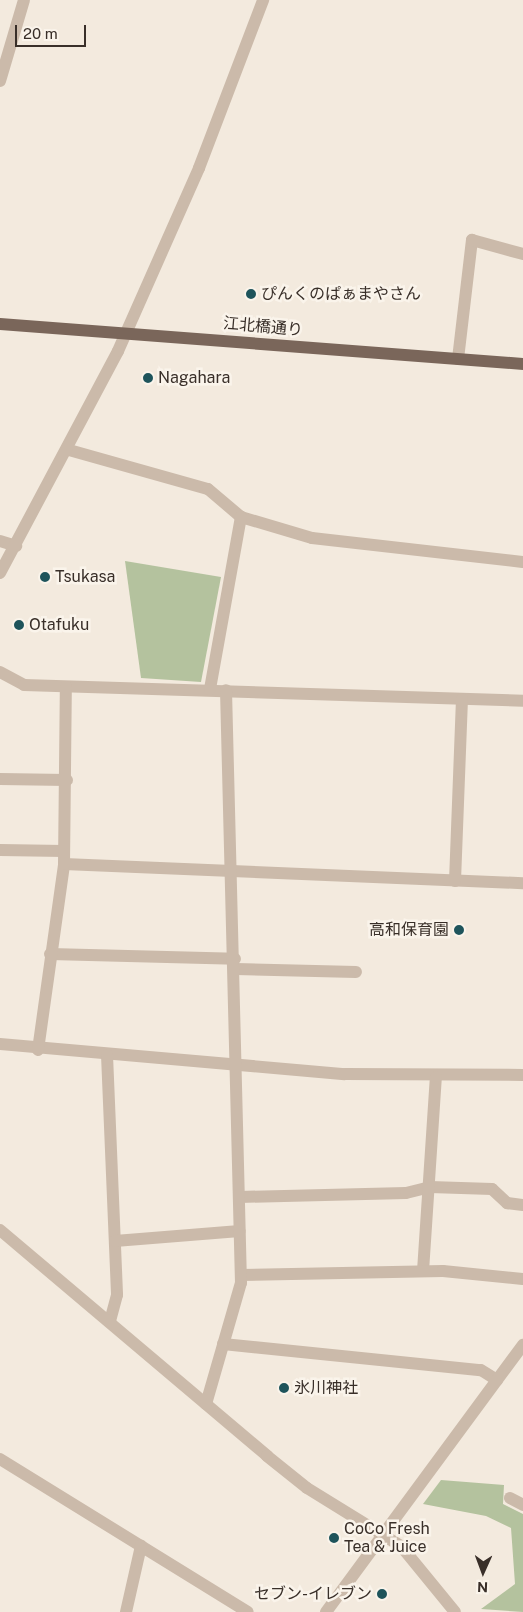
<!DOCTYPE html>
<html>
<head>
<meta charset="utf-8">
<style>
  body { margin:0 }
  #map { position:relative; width:523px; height:1612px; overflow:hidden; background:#f3eade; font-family:"Public Sans","Noto Sans JP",sans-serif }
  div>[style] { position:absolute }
  .green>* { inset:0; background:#b4c29e }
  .minor>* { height:12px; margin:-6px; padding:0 6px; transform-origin:6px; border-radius:6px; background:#cbbaaa }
  .major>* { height:12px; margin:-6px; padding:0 6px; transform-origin:6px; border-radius:6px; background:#7a665a }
  .dots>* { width:14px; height:14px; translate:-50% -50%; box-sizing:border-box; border:2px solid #faf4eb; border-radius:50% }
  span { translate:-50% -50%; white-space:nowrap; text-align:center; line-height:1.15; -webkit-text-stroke:5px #faf4eb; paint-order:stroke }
  .poi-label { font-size:16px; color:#392f29 }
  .left { translate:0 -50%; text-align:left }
  .right { translate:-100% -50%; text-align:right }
  .street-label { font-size:16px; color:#392f29 }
  .north { position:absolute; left:458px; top:1547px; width:50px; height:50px; -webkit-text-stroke:4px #faf4eb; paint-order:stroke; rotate:182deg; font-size:14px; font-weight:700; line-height:20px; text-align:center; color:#392f29 }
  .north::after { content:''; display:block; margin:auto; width:18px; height:22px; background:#392f29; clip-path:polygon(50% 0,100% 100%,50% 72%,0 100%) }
  .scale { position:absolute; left:15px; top:25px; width:71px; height:22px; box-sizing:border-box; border:2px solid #392f29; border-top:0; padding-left:6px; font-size:15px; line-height:18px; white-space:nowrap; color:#392f29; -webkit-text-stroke:4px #faf4eb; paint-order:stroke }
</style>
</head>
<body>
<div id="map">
  <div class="green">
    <div style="clip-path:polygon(125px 561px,221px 577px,201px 682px,141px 678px)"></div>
    <div style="clip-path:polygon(441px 1480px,504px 1485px,503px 1504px,523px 1514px,523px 1612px,481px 1609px,515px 1584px,511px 1528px,486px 1516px,423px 1504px)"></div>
  </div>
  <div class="minor">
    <div style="left:0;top:81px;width:84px;rotate:-73.5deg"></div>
    <div style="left:458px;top:359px;width:120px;rotate:-83.3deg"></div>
    <div style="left:472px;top:240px;width:53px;rotate:15.4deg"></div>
    <div style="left:69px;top:450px;width:144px;rotate:15.7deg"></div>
    <div style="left:208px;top:489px;width:43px;rotate:40.3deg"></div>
    <div style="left:241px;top:517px;width:74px;rotate:16.5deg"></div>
    <div style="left:312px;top:538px;width:212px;rotate:6.5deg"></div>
    <div style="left:0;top:541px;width:17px;rotate:17deg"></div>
    <div style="left:0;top:573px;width:251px;rotate:-62deg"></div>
    <div style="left:118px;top:351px;width:200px;rotate:-66.1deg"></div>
    <div style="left:199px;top:168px;width:180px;rotate:-69.1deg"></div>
    <div style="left:0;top:672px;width:27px;rotate:28deg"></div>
    <div style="left:24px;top:685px;width:499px;rotate:1.8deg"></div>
    <div style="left:210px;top:689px;width:175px;rotate:-79.8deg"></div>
    <div style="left:0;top:779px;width:67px;rotate:0.9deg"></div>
    <div style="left:0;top:850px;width:64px;rotate:0.9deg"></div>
    <div style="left:64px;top:864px;width:459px;rotate:2.4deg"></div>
    <div style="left:455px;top:881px;width:182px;rotate:-87.8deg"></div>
    <div style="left:50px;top:954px;width:185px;rotate:1.5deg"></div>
    <div style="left:236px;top:969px;width:120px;rotate:1.4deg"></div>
    <div style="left:0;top:1044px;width:346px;rotate:5deg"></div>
    <div style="left:345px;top:1074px;width:178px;rotate:0.3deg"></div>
    <div style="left:38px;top:1050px;width:188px;rotate:-82deg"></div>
    <div style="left:64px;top:864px;width:177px;rotate:-89.4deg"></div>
    <div style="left:107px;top:1055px;width:240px;rotate:87.6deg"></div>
    <div style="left:117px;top:1295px;width:28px;rotate:105deg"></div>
    <div style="left:240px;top:1197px;width:166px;rotate:-1.4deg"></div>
    <div style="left:406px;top:1193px;width:25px;rotate:-14deg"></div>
    <div style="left:430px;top:1187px;width:62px;rotate:1.8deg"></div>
    <div style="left:492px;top:1189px;width:21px;rotate:43deg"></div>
    <div style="left:507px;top:1203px;width:16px;rotate:7deg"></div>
    <div style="left:0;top:1230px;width:350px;rotate:40.2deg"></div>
    <div style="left:267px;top:1456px;width:51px;rotate:38.7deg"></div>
    <div style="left:307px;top:1488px;width:110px;rotate:31.7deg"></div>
    <div style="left:401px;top:1546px;width:85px;rotate:50.7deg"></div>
    <div style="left:115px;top:1241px;width:125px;rotate:-4.6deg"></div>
    <div style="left:423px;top:1271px;width:194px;rotate:-86.2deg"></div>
    <div style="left:241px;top:1275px;width:202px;rotate:-1.1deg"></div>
    <div style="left:443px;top:1271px;width:80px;rotate:5.7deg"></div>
    <div style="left:223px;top:1344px;width:259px;rotate:5.8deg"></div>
    <div style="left:481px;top:1370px;width:19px;rotate:32deg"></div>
    <div style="left:206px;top:1404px;width:126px;rotate:-73.9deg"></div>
    <div style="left:241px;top:1283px;width:593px;rotate:-91.45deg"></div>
    <div style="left:0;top:1459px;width:291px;rotate:31.7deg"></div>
    <div style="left:510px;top:1498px;width:15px;rotate:28deg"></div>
    <div style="left:126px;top:1612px;width:68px;rotate:-77.2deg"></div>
    <div style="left:326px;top:1612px;width:332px;rotate:-53.6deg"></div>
  </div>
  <div class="major">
    <div style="left:0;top:324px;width:525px;rotate:4.37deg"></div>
  </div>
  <div class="dots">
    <div style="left:251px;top:294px;background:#1e545b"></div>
    <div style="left:148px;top:378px;background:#1e545b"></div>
    <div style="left:45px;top:577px;background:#1e545b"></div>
    <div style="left:19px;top:625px;background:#1e545b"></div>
    <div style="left:459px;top:930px;background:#1e545b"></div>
    <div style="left:284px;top:1388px;background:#1e545b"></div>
    <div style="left:334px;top:1538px;background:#1e545b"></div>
    <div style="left:382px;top:1594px;background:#1e545b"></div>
  </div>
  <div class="poi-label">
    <span class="left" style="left:261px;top:294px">ぴんくのぱぁまやさん</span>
    <span class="left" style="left:158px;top:378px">Nagahara</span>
    <span class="left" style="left:55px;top:577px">Tsukasa</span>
    <span class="left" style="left:29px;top:625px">Otafuku</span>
    <span class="right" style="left:449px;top:930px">高和保育園</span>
    <span class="left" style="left:294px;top:1388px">氷川神社</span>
    <span class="left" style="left:344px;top:1538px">CoCo Fresh<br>Tea &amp; Juice</span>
    <span class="right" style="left:372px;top:1594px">セブン-イレブン</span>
  </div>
  <div class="street-label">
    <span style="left:263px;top:327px;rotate:5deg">江北橋通り</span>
  </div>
  <div class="north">N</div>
  <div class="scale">20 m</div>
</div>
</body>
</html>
